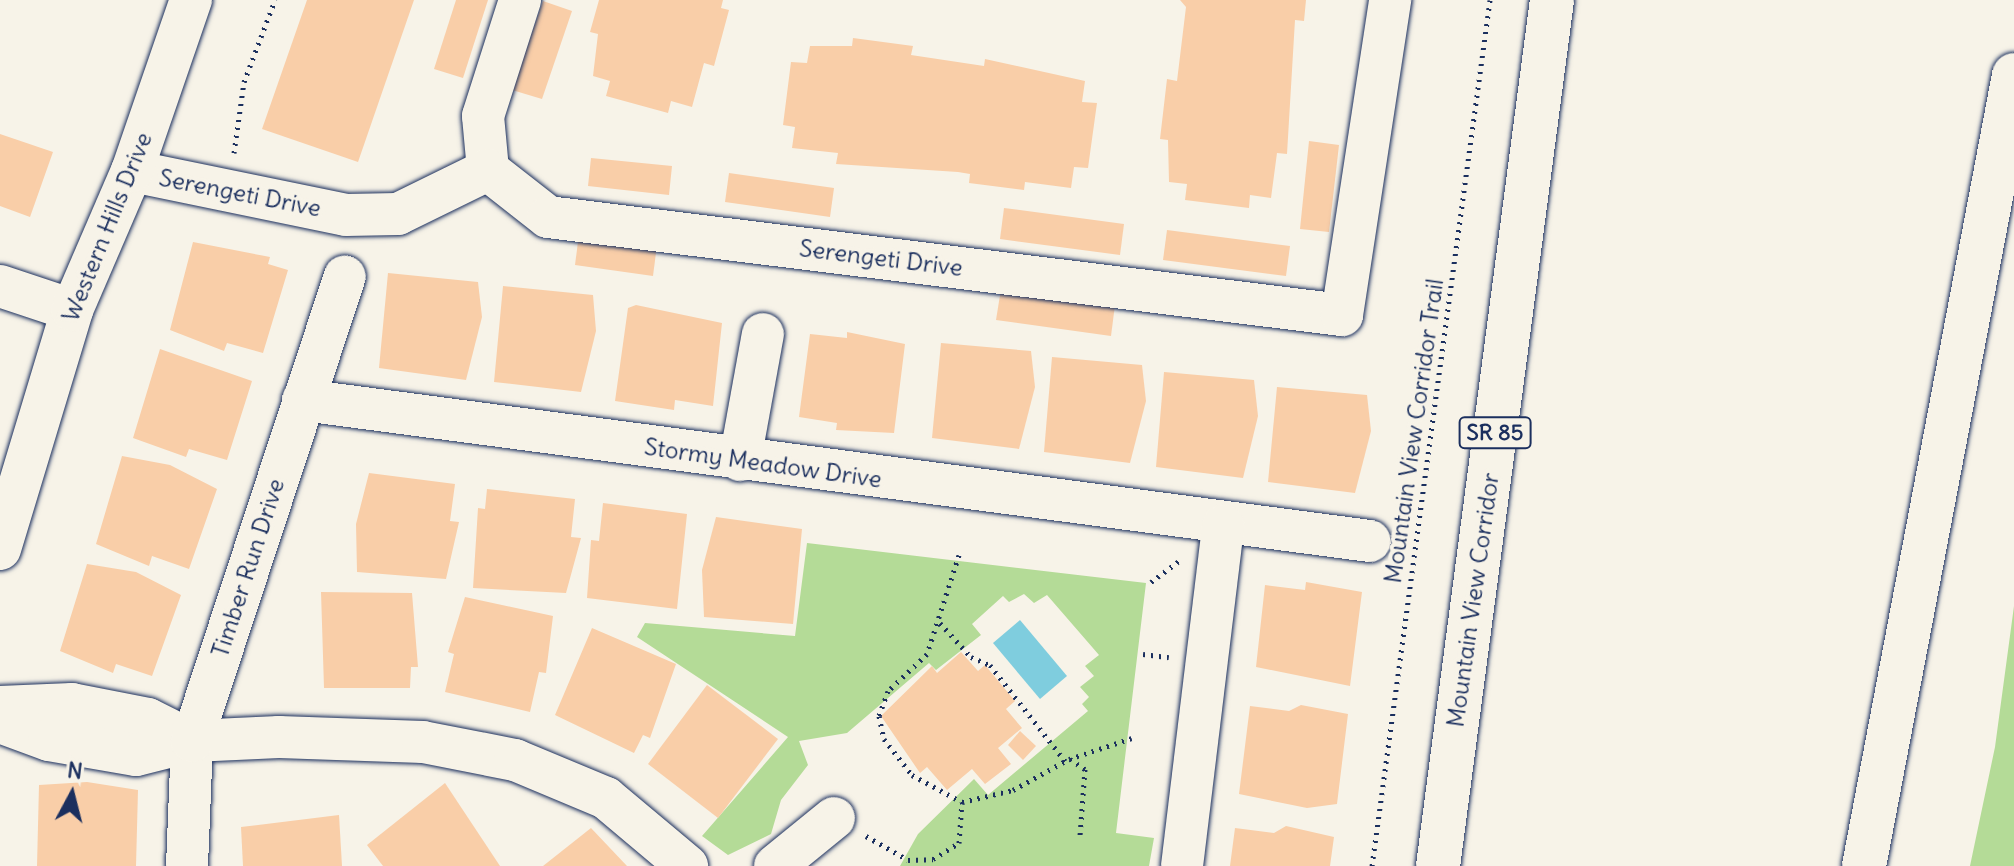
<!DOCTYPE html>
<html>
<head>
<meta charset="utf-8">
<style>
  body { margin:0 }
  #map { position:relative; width:2014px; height:866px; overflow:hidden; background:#f7f3e8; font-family:Delius,sans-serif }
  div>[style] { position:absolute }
  .green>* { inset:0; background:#b4db97 }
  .water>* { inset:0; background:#7fcdde }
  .building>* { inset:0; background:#f9cea8 }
  .path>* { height:5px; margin-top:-2.5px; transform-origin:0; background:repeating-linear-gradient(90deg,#1b2f5e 0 2px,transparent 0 8px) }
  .roads { filter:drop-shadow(0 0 2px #1b2f5e) drop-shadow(0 0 2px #1b2f5e) }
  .minor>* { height:42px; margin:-21px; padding:0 21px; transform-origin:21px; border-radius:21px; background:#f7f3e8 }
  .highway>* { height:44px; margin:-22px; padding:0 22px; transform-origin:22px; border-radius:22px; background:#f7f3e8 }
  span { translate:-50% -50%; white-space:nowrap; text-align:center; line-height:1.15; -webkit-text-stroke:8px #f7f3e8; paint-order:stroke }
  .shield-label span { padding:2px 6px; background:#f7f3e8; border:2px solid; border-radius:6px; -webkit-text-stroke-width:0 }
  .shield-label { font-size:22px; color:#1b2f5e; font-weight:700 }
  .street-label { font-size:24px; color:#1b2f5e }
  .north { position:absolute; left:32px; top:754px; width:80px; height:80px; -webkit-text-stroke:6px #f7f3e8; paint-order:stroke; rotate:7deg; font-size:22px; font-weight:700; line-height:32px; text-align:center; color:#1b2f5e }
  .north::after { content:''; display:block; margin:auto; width:28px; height:36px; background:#1b2f5e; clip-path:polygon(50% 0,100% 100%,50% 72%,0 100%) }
</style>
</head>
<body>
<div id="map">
  <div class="green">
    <div style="clip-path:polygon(807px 543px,1146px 583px,1116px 833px,1154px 838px,1149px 866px,900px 866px,918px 834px,974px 779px,988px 795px,1088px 711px,1082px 704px,1089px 697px,1080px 687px,1094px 676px,1085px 666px,1099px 655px,1047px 595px,1034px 603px,1024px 594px,1009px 602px,1003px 596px,972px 624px,981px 635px,936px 670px,929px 663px,847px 733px,799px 741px,808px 765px,781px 800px,771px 834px,728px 855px,702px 836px,788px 737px,637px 637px,645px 623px,795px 636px)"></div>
    <div style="clip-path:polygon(2014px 606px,2014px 866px,1970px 866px,1995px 747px)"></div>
  </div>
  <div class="water">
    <div style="clip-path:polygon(1020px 620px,1067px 676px,1040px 699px,993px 643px)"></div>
  </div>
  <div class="building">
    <div style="clip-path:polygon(307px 0,414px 0,358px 162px,262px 129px)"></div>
    <div style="clip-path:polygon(456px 0,488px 0,463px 78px,434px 69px)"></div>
    <div style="clip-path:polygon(599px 0,723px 0,721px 8px,729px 10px,714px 66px,704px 63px,692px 107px,671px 101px,668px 113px,606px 96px,610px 81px,593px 76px,598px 34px,590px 32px)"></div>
    <div style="clip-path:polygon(1180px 0,1306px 0,1304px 21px,1295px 20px,1287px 154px,1277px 153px,1271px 198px,1250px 195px,1249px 208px,1185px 200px,1187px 184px,1169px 182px,1168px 140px,1160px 139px,1167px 79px,1177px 81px,1186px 7px)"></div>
    <div style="clip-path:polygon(543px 1px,572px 11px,542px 99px,512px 90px)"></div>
    <div style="clip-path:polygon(853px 38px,913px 46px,911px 55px,984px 66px,985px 59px,1085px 81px,1082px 102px,1097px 103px,1088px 168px,1074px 167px,1071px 188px,1025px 182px,1024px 190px,969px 183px,970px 174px,958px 172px,836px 164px,838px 153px,792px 148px,795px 127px,783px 125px,791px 62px,807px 63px,810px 46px,852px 46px)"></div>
    <div style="clip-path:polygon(0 134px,53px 152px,30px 217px,0 206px)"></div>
    <div style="clip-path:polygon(1309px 141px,1339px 145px,1329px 232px,1300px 229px)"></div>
    <div style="clip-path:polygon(591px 158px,672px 166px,669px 195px,588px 186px)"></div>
    <div style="clip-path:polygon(729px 173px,834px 188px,830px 217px,725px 202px)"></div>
    <div style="clip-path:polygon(1004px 208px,1124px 224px,1120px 255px,1000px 239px)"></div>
    <div style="clip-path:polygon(1167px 230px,1290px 246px,1286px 276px,1163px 260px)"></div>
    <div style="clip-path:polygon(579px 234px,657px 245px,653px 276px,575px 265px)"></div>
    <div style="clip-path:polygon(193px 242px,270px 257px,268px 264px,288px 270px,263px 353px,227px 343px,224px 351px,170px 330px)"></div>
    <div style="clip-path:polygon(388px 273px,478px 282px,482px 317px,466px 380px,379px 368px)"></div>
    <div style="clip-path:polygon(503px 286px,593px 295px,596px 331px,581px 392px,494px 382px)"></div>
    <div style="clip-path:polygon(1001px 289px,1115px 305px,1111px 336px,996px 320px)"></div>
    <div style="clip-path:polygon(636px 305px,722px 323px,713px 406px,675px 400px,674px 410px,615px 401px,628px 308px)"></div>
    <div style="clip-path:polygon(847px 332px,905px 344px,894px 433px,836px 430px,837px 423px,799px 417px,810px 334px,847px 338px)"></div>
    <div style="clip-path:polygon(941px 343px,1031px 351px,1035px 387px,1019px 449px,932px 438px)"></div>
    <div style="clip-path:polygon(160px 349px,252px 381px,227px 460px,189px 449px,186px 457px,133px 438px)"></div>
    <div style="clip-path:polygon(1052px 357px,1142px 365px,1146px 401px,1130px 463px,1044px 452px)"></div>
    <div style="clip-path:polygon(1164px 372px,1254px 380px,1258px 416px,1243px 478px,1156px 467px)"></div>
    <div style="clip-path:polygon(1277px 387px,1367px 395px,1371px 431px,1355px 493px,1268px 482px)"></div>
    <div style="clip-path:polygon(122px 456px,170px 465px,217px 489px,189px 569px,152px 556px,149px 566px,96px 544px)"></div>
    <div style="clip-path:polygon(369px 473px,455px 484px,450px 521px,459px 522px,446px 579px,357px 572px,356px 524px)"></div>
    <div style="clip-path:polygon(487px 489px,575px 499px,571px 537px,581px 538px,566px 593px,473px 588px,478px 508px,485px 509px)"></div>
    <div style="clip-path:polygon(603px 503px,687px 514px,677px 609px,587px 598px,591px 540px,599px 541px)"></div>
    <div style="clip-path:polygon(716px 517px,802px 529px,793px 624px,704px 617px,702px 570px)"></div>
    <div style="clip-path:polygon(87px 564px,136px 572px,181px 595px,152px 676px,116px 664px,113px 673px,60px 651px)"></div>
    <div style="clip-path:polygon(1306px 582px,1362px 592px,1350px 686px,1256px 667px,1265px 585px,1305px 590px)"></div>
    <div style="clip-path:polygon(321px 592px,412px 593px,418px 667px,411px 667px,410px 688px,324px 688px)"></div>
    <div style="clip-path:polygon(465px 597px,553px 616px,546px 673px,539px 672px,530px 712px,445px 692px,454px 654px,448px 652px)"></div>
    <div style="clip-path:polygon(592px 628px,676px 664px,650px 738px,643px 735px,634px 753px,555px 715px)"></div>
    <div style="clip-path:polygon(961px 652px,978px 671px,985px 665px,1015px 701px,1006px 709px,1022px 728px,998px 748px,1011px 764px,985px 784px,972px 769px,947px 790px,927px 767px,920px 773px,881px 716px,932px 666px,937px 673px)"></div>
    <div style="clip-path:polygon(707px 685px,778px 739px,718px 818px,648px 764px)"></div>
    <div style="clip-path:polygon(1301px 705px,1348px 714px,1337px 804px,1307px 808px,1239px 794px,1250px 706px,1289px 711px)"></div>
    <div style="clip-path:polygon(1020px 731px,1036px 746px,1023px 760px,1008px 745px)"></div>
    <div style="clip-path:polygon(87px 782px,138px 790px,136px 866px,37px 866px,39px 785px)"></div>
    <div style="clip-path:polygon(445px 783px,500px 866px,383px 866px,367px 845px)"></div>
    <div style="clip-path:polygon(339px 815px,342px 866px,243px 866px,241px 827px)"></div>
    <div style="clip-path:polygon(1286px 826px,1334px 837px,1330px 866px,1230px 866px,1235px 828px,1274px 833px)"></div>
    <div style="clip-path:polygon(591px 828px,627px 866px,543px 866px)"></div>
  </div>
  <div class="path">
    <div style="left:234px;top:153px;width:72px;rotate:-82deg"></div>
    <div style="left:244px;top:82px;width:88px;rotate:-69.3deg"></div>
    <div style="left:959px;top:555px;width:104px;rotate:107.9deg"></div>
    <div style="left:927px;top:654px;width:54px;rotate:136.5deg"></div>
    <div style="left:888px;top:691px;width:27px;rotate:110deg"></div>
    <div style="left:879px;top:716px;width:24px;rotate:78deg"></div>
    <div style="left:884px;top:739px;width:46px;rotate:52.1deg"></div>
    <div style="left:912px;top:775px;width:57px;rotate:28.4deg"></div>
    <div style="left:962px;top:802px;width:52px;rotate:-13.2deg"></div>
    <div style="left:1013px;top:790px;width:64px;rotate:-29deg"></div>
    <div style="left:1069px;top:759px;width:66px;rotate:-18.4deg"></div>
    <div style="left:1151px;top:582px;width:35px;rotate:-37deg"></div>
    <div style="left:940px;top:623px;width:46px;rotate:47.6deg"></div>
    <div style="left:971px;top:657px;width:21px;rotate:23deg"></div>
    <div style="left:990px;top:665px;width:122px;rotate:52deg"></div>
    <div style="left:1143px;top:654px;width:26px;rotate:7deg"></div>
    <div style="left:1070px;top:759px;width:18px;rotate:34deg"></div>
    <div style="left:1085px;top:769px;width:66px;rotate:94.3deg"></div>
    <div style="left:866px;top:836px;width:48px;rotate:29.7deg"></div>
    <div style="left:908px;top:860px;width:25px;rotate:-2deg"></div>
    <div style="left:933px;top:859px;width:31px;rotate:-32deg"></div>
    <div style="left:959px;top:843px;width:41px;rotate:-85.8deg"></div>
    <div style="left:1372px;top:866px;width:874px;rotate:-82.24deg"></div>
  </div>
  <div class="roads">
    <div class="minor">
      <div style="left:488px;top:170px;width:54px;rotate:-95.3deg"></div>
      <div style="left:483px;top:116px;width:122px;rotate:-72.3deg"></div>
      <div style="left:132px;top:171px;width:218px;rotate:11.6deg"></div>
      <div style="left:346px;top:215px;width:52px;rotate:-1.1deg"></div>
      <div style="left:398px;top:214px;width:100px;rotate:-26.1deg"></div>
      <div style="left:488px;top:170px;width:76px;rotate:38.1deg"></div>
      <div style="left:548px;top:217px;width:800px;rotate:7.04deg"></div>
      <div style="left:1342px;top:315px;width:319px;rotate:-81.3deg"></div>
      <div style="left:0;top:286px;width:76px;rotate:18.4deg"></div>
      <div style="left:303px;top:400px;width:1076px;rotate:7.53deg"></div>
      <div style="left:740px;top:460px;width:128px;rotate:-79.7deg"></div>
      <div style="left:0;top:549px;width:250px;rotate:-73.2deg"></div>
      <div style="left:72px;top:310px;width:151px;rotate:-66.7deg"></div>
      <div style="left:132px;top:171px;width:181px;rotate:-71deg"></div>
      <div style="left:0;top:707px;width:72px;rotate:-2.4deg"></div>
      <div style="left:72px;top:704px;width:77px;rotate:11.2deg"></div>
      <div style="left:148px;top:719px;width:49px;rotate:26.6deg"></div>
      <div style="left:0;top:722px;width:52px;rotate:20.2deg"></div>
      <div style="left:49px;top:740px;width:88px;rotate:9.8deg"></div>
      <div style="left:136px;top:755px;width:58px;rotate:-14deg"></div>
      <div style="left:192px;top:741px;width:87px;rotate:-2.6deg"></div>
      <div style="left:279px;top:737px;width:144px;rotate:2deg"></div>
      <div style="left:423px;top:742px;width:94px;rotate:11.1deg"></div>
      <div style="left:515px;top:760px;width:99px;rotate:22.7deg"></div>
      <div style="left:606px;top:798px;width:106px;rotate:40deg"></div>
      <div style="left:187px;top:866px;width:125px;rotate:-87.7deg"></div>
      <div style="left:192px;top:741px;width:489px;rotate:-71.8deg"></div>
      <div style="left:775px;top:866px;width:76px;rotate:-39.1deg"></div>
      <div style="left:1182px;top:866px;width:343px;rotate:-83.1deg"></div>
    </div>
    <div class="highway">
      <div style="left:1438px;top:866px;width:873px;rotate:-82.5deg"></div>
      <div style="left:1864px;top:866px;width:805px;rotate:-79.26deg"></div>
    </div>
  </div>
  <div class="shield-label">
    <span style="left:1495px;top:433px">SR 85</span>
  </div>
  <div class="street-label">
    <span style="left:240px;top:193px;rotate:11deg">Serengeti Drive</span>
    <span style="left:107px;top:227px;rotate:-68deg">Western Hills Drive</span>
    <span style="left:881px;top:258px;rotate:7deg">Serengeti Drive</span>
    <span style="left:1414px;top:431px;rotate:-82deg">Mountain View Corridor Trail</span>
    <span style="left:763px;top:463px;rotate:8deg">Stormy Meadow Drive</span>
    <span style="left:248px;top:568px;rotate:-72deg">Timber Run Drive</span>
    <span style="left:1473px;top:600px;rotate:-82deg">Mountain View Corridor</span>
  </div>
  <div class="north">N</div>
</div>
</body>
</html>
